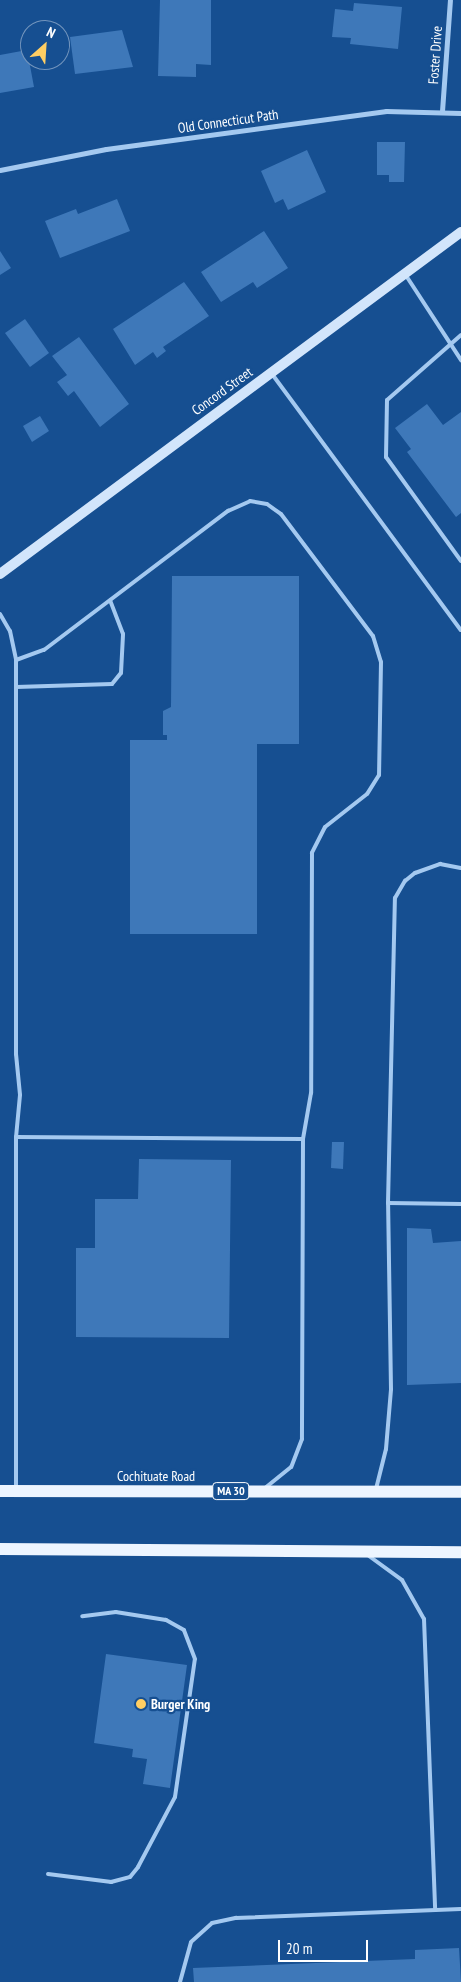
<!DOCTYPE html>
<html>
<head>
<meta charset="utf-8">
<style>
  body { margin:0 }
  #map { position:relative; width:461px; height:1982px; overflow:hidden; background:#164f91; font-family:"PT Sans Narrow",sans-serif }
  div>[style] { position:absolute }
  .building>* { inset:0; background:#3e78b9 }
  .service>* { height:4px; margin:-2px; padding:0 2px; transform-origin:2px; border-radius:2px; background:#a4c9f0 }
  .minor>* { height:5px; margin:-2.5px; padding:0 2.5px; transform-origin:2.5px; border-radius:2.5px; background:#a4c9f0 }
  .secondary>* { height:10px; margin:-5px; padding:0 5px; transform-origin:5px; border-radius:5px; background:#d2e5fb }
  .primary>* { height:12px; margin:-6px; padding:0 6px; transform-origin:6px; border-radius:6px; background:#edf5ff }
  .dots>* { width:14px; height:14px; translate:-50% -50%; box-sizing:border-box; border:2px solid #164f91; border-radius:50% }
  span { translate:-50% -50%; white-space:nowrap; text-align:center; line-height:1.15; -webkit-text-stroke:4.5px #164f91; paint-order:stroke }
  .shield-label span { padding:1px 4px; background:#164f91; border:1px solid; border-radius:4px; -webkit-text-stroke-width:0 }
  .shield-label { font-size:12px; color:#fff; font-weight:700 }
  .street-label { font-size:14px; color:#fff }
  .poi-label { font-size:14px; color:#fff; font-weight:700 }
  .left { translate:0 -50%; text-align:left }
  .north { position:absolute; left:20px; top:20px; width:50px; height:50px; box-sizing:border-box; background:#164f91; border:1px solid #7395bd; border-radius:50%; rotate:26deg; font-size:14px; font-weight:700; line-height:20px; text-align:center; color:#fff }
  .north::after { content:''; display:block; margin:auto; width:18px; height:22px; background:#ffce63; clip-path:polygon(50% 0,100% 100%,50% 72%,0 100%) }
  .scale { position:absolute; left:278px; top:1940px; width:90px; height:22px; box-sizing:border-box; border:2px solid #fff; border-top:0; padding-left:6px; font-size:15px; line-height:18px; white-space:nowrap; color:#fff; -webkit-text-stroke:4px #164f91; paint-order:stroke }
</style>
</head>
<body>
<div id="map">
  <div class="building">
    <div style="clip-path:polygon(160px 0,211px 0,211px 65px,196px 64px,196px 77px,158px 76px)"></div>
    <div style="clip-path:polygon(354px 3px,402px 7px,398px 49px,350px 44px,351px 38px,332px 37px,335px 9px,353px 11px)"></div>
    <div style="clip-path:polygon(122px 30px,133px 67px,75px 74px,70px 37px)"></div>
    <div style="clip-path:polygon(27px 50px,34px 87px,0 93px,0 55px)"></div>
    <div style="clip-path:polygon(377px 142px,405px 142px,404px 182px,389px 182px,389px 175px,377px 175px)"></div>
    <div style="clip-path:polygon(307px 150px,326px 192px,288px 210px,283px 199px,275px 203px,261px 171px)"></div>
    <div style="clip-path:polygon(117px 199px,130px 231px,60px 258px,45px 221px,76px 209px,78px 214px)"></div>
    <div style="clip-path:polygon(264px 231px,288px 268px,257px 288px,253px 282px,221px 302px,201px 272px)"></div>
    <div style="clip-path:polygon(0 251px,11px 268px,0 275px)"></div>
    <div style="clip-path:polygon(184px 282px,209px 316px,163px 347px,166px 351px,157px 358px,153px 352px,135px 365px,113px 329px)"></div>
    <div style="clip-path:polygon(25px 319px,49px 353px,30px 367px,5px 333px)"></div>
    <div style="clip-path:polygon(79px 337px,129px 404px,100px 427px,74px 391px,68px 396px,57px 382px,67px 375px,52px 356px)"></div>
    <div style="clip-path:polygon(427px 404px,443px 425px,461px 412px,461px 513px,456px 517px,407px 452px,411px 449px,395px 428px)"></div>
    <div style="clip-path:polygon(40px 416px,49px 431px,32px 442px,23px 426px)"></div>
    <div style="clip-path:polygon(172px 576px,299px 576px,299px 744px,257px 744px,257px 934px,130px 934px,130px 740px,167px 740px,167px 735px,163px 735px,163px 711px,171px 707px)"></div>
    <div style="clip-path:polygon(332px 1142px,344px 1142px,343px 1169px,331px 1168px)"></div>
    <div style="clip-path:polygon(139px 1159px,231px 1160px,229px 1338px,76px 1337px,76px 1248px,95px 1248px,95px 1199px,138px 1199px)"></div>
    <div style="clip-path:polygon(407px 1228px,431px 1229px,433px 1243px,461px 1241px,461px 1383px,407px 1385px)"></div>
    <div style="clip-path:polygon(106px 1654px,187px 1665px,170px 1788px,143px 1784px,147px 1759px,132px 1757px,133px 1749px,94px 1743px)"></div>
    <div style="clip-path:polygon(459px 1948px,461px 1982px,194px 1982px,193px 1968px,415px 1959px,415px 1950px)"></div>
  </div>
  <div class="service">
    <div style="left:405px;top:274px;width:103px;rotate:56.9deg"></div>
    <div style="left:461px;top:335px;width:98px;rotate:138.7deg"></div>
    <div style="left:387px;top:400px;width:57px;rotate:91deg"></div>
    <div style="left:386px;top:457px;width:128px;rotate:54.2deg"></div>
    <div style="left:272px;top:374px;width:318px;rotate:53.6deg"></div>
    <div style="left:0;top:614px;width:20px;rotate:60deg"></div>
    <div style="left:10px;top:631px;width:30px;rotate:78deg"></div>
    <div style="left:16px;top:660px;width:394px;rotate:90deg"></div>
    <div style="left:16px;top:1054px;width:41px;rotate:84.4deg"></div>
    <div style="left:20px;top:1095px;width:42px;rotate:95.4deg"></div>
    <div style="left:16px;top:660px;width:30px;rotate:-20deg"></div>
    <div style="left:44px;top:650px;width:231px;rotate:-37.1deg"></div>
    <div style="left:228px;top:511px;width:24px;rotate:-24deg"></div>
    <div style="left:250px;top:501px;width:17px;rotate:10deg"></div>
    <div style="left:267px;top:504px;width:17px;rotate:36deg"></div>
    <div style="left:281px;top:514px;width:153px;rotate:53deg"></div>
    <div style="left:373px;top:636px;width:27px;rotate:73deg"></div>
    <div style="left:381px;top:662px;width:113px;rotate:91deg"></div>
    <div style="left:379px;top:775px;width:22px;rotate:122deg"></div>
    <div style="left:367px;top:794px;width:53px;rotate:141.8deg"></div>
    <div style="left:325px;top:827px;width:29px;rotate:117deg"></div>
    <div style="left:312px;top:853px;width:240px;rotate:90.2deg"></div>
    <div style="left:311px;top:1093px;width:47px;rotate:99.9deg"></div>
    <div style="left:16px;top:687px;width:96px;rotate:-1.8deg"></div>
    <div style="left:112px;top:684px;width:14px;rotate:-51deg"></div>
    <div style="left:121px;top:673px;width:39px;rotate:-87deg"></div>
    <div style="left:123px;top:634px;width:36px;rotate:-111deg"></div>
    <div style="left:388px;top:1203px;width:73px;rotate:0.8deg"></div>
    <div style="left:16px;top:1489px;width:352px;rotate:-90deg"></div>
    <div style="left:16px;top:1137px;width:287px;rotate:0.4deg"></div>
    <div style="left:303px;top:1139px;width:300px;rotate:90.2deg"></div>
    <div style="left:302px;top:1439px;width:30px;rotate:111deg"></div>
    <div style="left:291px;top:1467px;width:33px;rotate:141deg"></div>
    <div style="left:376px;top:1489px;width:41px;rotate:-76deg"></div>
    <div style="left:386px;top:1449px;width:60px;rotate:-85.2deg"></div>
    <div style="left:391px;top:1389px;width:186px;rotate:-90.9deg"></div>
    <div style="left:388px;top:1203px;width:305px;rotate:-88.7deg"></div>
    <div style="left:395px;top:898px;width:20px;rotate:-60deg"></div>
    <div style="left:405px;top:881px;width:13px;rotate:-39deg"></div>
    <div style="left:415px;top:873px;width:27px;rotate:-20deg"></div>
    <div style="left:440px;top:864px;width:21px;rotate:11deg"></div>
    <div style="left:369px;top:1556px;width:41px;rotate:36deg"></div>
    <div style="left:402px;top:1580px;width:45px;rotate:60.6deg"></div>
    <div style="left:424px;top:1619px;width:291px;rotate:87.8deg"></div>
    <div style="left:48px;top:1874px;width:64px;rotate:7.2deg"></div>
    <div style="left:111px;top:1882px;width:20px;rotate:-15deg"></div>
    <div style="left:130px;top:1877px;width:13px;rotate:-51deg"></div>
    <div style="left:138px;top:1867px;width:79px;rotate:-62.1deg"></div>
    <div style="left:175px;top:1797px;width:139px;rotate:-81.8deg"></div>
    <div style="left:195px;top:1659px;width:31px;rotate:-111deg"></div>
    <div style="left:184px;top:1630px;width:21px;rotate:-151deg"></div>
    <div style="left:166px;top:1620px;width:51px;rotate:-170.9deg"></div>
    <div style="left:116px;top:1612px;width:34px;rotate:173deg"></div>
    <div style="left:180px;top:1982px;width:41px;rotate:-74.6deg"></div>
    <div style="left:191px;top:1942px;width:28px;rotate:-42deg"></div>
    <div style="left:212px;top:1923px;width:25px;rotate:-12deg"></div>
    <div style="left:236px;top:1918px;width:225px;rotate:-2.3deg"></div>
  </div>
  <div class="minor">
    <div style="left:442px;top:111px;width:111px;rotate:-85.9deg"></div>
    <div style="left:0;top:170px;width:108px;rotate:-11.2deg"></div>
    <div style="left:106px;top:149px;width:283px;rotate:-7.7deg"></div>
    <div style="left:386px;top:111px;width:75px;rotate:1.5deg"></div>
  </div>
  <div class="secondary">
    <div style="left:0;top:574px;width:574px;rotate:-36.57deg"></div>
  </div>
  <div class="primary">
    <div style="left:0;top:1491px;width:461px;rotate:0.1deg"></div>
    <div style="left:0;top:1549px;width:461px;rotate:0.4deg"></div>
  </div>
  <div class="dots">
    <div style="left:141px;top:1704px;background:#ffce63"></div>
  </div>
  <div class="shield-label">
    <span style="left:231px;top:1491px">MA 30</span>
  </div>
  <div class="street-label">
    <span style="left:435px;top:55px;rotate:-86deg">Foster Drive</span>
    <span style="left:228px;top:121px;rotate:-8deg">Old Connecticut Path</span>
    <span style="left:222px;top:391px;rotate:-36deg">Concord Street</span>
    <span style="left:156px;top:1476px">Cochituate Road</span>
  </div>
  <div class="poi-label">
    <span class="left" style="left:151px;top:1704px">Burger King</span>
  </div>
  <div class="north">N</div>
  <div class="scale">20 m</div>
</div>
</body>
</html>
